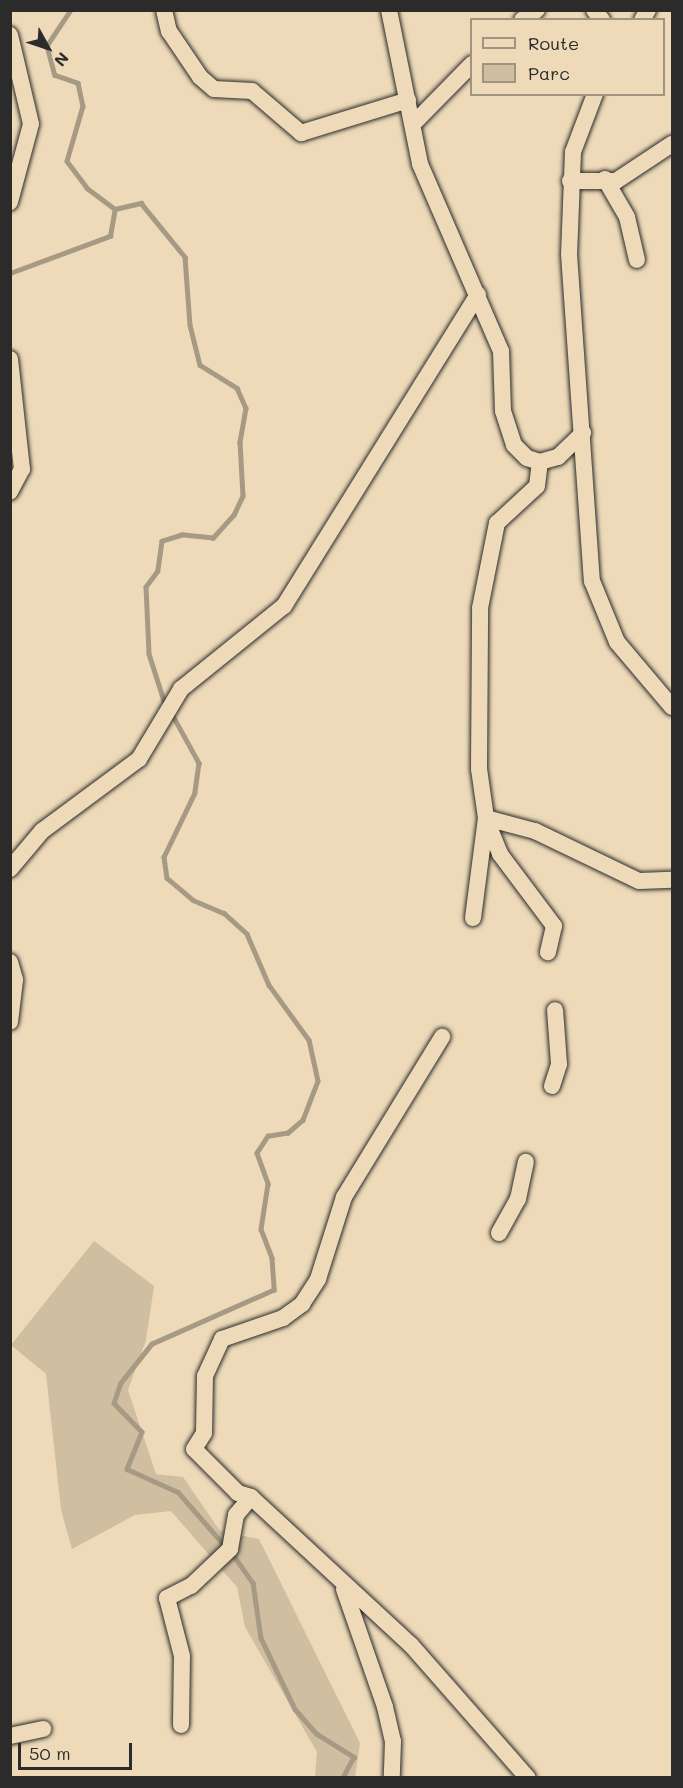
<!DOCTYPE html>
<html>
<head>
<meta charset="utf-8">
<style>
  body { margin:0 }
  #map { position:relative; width:683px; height:1788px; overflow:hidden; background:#eedab8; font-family:Mali,sans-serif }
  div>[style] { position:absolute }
  .green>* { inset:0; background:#cfbea0 }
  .stream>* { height:4.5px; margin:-2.25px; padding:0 2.25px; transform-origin:2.25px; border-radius:2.25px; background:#a79a84 }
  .roads { filter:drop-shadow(0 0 2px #2b2b2b) drop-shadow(0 0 2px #2b2b2b) }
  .street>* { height:16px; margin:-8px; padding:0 8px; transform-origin:8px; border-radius:8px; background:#eedab8 }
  span { translate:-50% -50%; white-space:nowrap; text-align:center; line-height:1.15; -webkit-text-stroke:4.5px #eedab8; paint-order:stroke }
  .frame { position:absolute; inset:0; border:12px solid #2b2b2b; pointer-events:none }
  .legend { position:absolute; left:470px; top:18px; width:195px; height:78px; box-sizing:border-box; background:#eedab8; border:2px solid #a09480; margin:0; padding:8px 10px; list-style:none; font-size:18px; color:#2b2b2b }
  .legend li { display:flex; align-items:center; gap:12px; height:30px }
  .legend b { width:30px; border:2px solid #a09480 }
  .north { position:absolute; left:18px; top:18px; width:60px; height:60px; -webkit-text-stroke:4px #eedab8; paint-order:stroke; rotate:130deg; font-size:16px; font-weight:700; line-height:24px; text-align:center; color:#2b2b2b }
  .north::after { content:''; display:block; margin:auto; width:21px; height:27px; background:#2b2b2b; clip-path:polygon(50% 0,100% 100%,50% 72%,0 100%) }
  .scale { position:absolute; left:18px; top:1743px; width:114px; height:27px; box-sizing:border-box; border:3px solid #2b2b2b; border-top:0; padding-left:8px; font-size:18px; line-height:21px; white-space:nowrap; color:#2b2b2b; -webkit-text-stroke:4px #eedab8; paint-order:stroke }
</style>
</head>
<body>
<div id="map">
  <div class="green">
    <div style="clip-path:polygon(94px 1241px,154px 1286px,146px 1340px,128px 1390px,156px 1474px,183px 1477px,220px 1531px,259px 1539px,360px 1743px,355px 1777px,315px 1777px,317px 1752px,245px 1627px,237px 1587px,171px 1511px,135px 1515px,72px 1549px,61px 1510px,46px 1374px,11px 1345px)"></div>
  </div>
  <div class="stream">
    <div style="left:71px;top:10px;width:43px;rotate:123.7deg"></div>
    <div style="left:47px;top:46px;width:30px;rotate:75deg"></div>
    <div style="left:55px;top:75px;width:24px;rotate:19deg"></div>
    <div style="left:78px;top:83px;width:24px;rotate:78deg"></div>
    <div style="left:83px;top:106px;width:57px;rotate:106.2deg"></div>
    <div style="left:67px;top:161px;width:34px;rotate:53deg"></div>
    <div style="left:87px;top:188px;width:35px;rotate:37deg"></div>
    <div style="left:115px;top:209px;width:27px;rotate:-13deg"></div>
    <div style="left:141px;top:203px;width:70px;rotate:50.8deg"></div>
    <div style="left:185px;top:257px;width:68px;rotate:85.8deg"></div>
    <div style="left:190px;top:325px;width:41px;rotate:76deg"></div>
    <div style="left:200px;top:365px;width:44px;rotate:31.9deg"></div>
    <div style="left:237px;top:388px;width:22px;rotate:66deg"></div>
    <div style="left:246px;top:408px;width:35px;rotate:100deg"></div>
    <div style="left:240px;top:442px;width:54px;rotate:86.8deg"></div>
    <div style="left:243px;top:496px;width:21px;rotate:115deg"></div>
    <div style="left:234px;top:515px;width:31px;rotate:132deg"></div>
    <div style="left:213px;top:538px;width:31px;rotate:-174deg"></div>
    <div style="left:182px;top:535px;width:21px;rotate:163deg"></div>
    <div style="left:162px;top:541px;width:30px;rotate:98deg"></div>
    <div style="left:158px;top:571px;width:20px;rotate:127deg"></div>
    <div style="left:146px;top:587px;width:67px;rotate:87.4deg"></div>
    <div style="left:149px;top:654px;width:56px;rotate:72.2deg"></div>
    <div style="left:10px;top:273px;width:107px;rotate:-20.3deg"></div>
    <div style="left:110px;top:236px;width:27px;rotate:-80deg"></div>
    <div style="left:172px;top:714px;width:56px;rotate:61.1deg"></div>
    <div style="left:199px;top:763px;width:30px;rotate:98deg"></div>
    <div style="left:195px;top:793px;width:71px;rotate:115.8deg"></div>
    <div style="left:164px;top:857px;width:21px;rotate:82deg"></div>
    <div style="left:167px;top:878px;width:34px;rotate:40deg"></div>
    <div style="left:193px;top:900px;width:34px;rotate:23deg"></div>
    <div style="left:224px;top:913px;width:31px;rotate:42deg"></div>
    <div style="left:247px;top:934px;width:56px;rotate:66.7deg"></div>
    <div style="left:269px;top:985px;width:68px;rotate:54deg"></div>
    <div style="left:309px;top:1040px;width:42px;rotate:77.6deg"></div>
    <div style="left:318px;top:1081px;width:42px;rotate:111deg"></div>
    <div style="left:303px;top:1120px;width:20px;rotate:139deg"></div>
    <div style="left:288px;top:1133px;width:20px;rotate:171deg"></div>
    <div style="left:268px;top:1136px;width:20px;rotate:123deg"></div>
    <div style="left:257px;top:1153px;width:33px;rotate:70deg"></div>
    <div style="left:268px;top:1184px;width:46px;rotate:98.8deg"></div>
    <div style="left:261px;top:1229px;width:31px;rotate:69deg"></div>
    <div style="left:272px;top:1258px;width:32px;rotate:86deg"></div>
    <div style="left:274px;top:1290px;width:133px;rotate:156.1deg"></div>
    <div style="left:152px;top:1344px;width:50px;rotate:128.5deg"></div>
    <div style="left:121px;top:1383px;width:21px;rotate:109deg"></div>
    <div style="left:114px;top:1403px;width:40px;rotate:46deg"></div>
    <div style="left:142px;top:1432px;width:40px;rotate:112deg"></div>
    <div style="left:127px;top:1469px;width:56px;rotate:24.3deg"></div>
    <div style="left:178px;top:1492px;width:73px;rotate:48.9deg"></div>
    <div style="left:232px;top:1553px;width:37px;rotate:55deg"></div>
    <div style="left:253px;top:1583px;width:56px;rotate:81.7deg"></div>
    <div style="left:261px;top:1638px;width:79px;rotate:64.4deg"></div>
    <div style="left:295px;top:1709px;width:33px;rotate:49deg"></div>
    <div style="left:317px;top:1734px;width:44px;rotate:31.9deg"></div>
    <div style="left:354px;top:1757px;width:24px;rotate:118deg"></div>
  </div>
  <div class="roads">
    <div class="street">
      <div style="left:164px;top:10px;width:22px;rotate:77deg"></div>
      <div style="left:169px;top:31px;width:55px;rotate:56deg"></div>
      <div style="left:200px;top:77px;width:18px;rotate:41deg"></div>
      <div style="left:214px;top:89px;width:38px;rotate:3deg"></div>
      <div style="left:252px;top:91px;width:65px;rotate:40.6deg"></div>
      <div style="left:301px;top:133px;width:112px;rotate:-17.1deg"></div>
      <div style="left:389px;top:10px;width:157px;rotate:78.6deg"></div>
      <div style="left:420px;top:164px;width:204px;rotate:66.6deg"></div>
      <div style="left:501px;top:351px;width:60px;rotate:88.1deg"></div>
      <div style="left:503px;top:411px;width:36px;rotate:72deg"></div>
      <div style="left:514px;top:445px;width:18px;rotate:45deg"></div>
      <div style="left:527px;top:458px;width:14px;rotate:17deg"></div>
      <div style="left:540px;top:462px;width:19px;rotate:-16deg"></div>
      <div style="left:558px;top:457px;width:35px;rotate:-44deg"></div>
      <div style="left:594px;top:10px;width:13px;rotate:51deg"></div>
      <div style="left:522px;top:20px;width:18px;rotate:-34deg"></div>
      <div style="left:642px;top:20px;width:12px;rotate:-59deg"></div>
      <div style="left:10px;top:35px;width:91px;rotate:76.7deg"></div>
      <div style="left:31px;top:124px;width:81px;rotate:105.1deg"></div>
      <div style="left:595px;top:94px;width:62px;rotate:110.8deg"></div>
      <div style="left:573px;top:152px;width:102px;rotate:92.2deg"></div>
      <div style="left:569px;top:254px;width:328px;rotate:86deg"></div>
      <div style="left:592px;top:581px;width:66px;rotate:67.7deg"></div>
      <div style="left:617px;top:642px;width:85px;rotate:49.8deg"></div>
      <div style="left:416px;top:121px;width:80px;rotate:-45.5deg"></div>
      <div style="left:605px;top:179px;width:44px;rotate:59.9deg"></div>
      <div style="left:627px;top:217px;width:44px;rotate:76.9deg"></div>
      <div style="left:570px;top:181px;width:46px"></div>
      <div style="left:616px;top:181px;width:67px;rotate:-33.5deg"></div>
      <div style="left:10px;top:359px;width:111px;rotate:83.8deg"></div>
      <div style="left:22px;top:469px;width:26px;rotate:118deg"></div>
      <div style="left:486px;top:818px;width:51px;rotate:14.9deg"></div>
      <div style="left:535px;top:831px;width:115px;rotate:25.7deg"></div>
      <div style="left:639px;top:881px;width:33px;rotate:-2deg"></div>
      <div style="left:486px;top:819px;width:38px;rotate:68deg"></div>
      <div style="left:500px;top:854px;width:90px;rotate:53.1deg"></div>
      <div style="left:554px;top:926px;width:27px;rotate:103deg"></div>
      <div style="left:10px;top:869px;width:50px;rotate:-49.9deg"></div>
      <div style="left:42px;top:831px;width:121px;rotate:-36.6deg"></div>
      <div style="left:139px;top:759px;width:82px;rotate:-59deg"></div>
      <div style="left:181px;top:689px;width:132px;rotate:-38.9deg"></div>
      <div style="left:284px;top:606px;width:367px;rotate:-58.1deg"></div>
      <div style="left:473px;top:918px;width:101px;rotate:-82.6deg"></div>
      <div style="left:486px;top:818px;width:49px;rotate:-98.1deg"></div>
      <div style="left:479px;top:769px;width:161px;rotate:-89.6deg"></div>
      <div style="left:480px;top:608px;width:87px;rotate:-78.7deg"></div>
      <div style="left:497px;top:523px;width:54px;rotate:-42.8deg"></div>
      <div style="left:537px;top:486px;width:24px;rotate:-83deg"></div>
      <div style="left:10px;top:962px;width:19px;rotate:74deg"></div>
      <div style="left:15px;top:980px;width:42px;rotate:96.8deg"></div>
      <div style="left:552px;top:1086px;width:23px;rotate:-72deg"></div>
      <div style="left:559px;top:1064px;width:54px;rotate:-94.2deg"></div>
      <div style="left:499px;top:1233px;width:39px;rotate:-61deg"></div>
      <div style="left:518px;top:1199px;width:38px;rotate:-78deg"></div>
      <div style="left:251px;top:1497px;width:218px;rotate:42.8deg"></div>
      <div style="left:411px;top:1645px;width:177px;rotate:48.7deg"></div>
      <div style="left:344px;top:1589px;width:125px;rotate:70.8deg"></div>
      <div style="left:385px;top:1707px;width:35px;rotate:77deg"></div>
      <div style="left:393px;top:1741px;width:37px;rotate:92deg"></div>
      <div style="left:181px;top:1725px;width:69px;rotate:-89.2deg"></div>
      <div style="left:182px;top:1656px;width:60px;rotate:-104.5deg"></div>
      <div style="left:167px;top:1598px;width:27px;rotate:-27deg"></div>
      <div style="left:191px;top:1586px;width:54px;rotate:-43.5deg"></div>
      <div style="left:230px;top:1549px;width:35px;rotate:-80deg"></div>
      <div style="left:236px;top:1515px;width:23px;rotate:-50deg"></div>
      <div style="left:251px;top:1497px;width:14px;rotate:-163deg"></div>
      <div style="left:238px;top:1493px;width:62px;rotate:-135deg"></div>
      <div style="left:194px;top:1449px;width:19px;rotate:-58deg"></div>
      <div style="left:204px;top:1433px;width:57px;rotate:-89deg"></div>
      <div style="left:205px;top:1376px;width:41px;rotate:-65.3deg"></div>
      <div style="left:222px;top:1339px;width:65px;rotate:-19deg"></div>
      <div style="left:283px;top:1318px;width:24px;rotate:-36deg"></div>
      <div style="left:302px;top:1304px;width:30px;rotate:-57deg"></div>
      <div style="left:318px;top:1279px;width:86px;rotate:-72.4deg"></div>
      <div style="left:344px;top:1197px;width:188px;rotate:-58.5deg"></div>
      <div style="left:10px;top:1736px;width:34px;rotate:-12deg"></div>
    </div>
  </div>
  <div class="frame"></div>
  <ul class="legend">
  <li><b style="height:8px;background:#eedab8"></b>Route</li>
  <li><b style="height:16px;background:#cfbea0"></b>Parc</li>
  </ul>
  <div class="north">N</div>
  <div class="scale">50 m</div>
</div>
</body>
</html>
